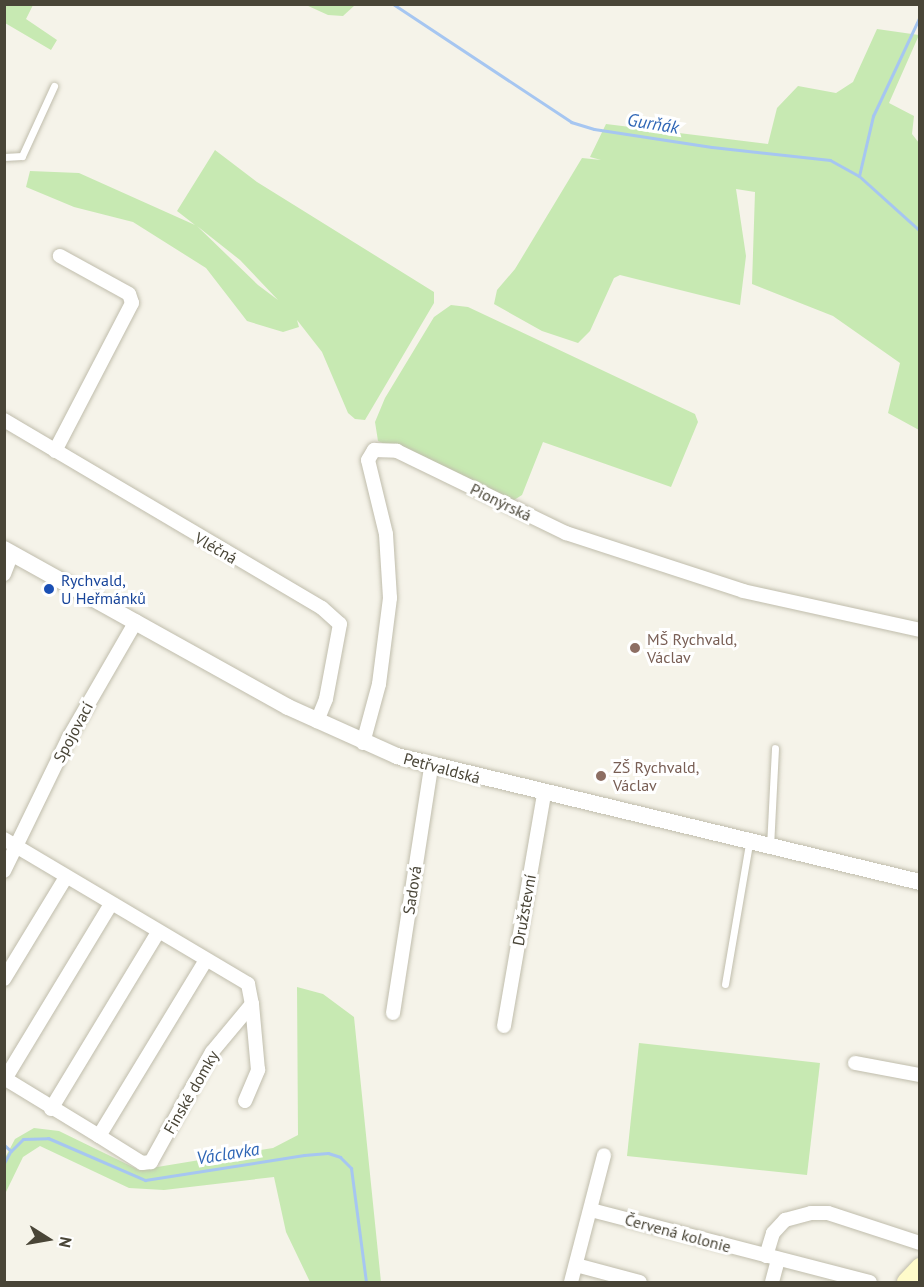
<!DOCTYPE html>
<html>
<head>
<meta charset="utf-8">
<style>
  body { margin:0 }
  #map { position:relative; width:924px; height:1287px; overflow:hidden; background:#f5f3e9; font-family:"PT Sans",sans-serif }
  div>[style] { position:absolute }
  .green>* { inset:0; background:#c7e9b2 }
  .stream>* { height:3px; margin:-1.5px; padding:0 1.5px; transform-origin:1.5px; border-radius:1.5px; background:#a6c6f1 }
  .roads { filter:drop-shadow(0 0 2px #c0bdac) drop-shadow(0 0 2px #c0bdac) }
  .service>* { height:7px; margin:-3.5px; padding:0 3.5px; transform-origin:3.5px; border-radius:3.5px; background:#fff }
  .minor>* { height:14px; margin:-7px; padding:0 7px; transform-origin:7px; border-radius:7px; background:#fff }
  .tertiary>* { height:16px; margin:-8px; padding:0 8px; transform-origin:8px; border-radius:8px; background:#fff }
  .secondary>* { height:18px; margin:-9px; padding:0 9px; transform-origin:9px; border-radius:9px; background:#fffbca }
  .dots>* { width:16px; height:16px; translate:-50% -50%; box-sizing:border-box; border:3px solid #fff; border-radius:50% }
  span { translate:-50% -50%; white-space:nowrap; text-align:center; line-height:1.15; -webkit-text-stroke:6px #fff; paint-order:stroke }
  .street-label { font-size:16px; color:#494537 }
  .transit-label { font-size:16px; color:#164399 }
  .left { translate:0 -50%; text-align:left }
  .education-label { font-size:16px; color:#785e54 }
  .water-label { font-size:18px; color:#2f66b6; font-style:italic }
  .frame { position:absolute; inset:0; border:6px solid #494537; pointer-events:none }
  .north { position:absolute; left:18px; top:1209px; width:60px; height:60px; -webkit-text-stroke:4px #fff; paint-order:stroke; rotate:101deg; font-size:16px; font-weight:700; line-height:24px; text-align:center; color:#494537 }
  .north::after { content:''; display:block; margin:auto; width:21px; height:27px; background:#494537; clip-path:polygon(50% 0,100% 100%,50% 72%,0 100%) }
</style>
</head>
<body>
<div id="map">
  <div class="green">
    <div style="clip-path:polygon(5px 4px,33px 5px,26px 19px,57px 40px,51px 50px,5px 23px)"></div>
    <div style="clip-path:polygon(306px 5px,355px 5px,343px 16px,328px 15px)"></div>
    <div style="clip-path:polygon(877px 29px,919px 35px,889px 103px,914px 116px,912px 134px,919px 143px,919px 430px,888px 413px,900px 363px,833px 316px,752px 284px,755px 192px,736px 189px,746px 256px,740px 305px,620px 275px,614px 278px,590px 331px,578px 343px,542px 331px,494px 304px,497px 290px,515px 269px,582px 158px,601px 160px,590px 157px,606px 124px,768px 144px,777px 108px,798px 86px,836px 93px,853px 82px)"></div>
    <div style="clip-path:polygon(evenodd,215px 150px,257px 182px,434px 292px,434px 303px,365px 420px,355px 419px,348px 413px,322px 352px,297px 320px,299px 327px,283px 332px,247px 321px,206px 268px,133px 222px,74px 207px,26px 187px,30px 171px,79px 173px,195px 225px,177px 211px,215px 150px,197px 226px,240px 260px,278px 300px,258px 285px,197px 226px)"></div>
    <div style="clip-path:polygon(451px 305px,468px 307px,695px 414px,698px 422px,671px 487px,543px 442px,522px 495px,514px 500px,378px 441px,375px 422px,385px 398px,434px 317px)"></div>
    <div style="clip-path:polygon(297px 987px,323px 994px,354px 1017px,381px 1282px,310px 1282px,286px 1232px,274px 1177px,164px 1190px,129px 1188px,40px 1146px,23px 1157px,5px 1194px,5px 1158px,15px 1139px,34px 1128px,59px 1131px,139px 1170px,273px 1148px,298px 1135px)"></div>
    <div style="clip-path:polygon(639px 1043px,820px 1063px,807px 1175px,627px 1156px)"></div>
  </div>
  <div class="stream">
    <div style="left:393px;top:4px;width:214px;rotate:33.5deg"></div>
    <div style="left:571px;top:122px;width:24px;rotate:17deg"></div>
    <div style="left:594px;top:129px;width:119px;rotate:8.7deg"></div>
    <div style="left:712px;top:147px;width:119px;rotate:6.3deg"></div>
    <div style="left:830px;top:160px;width:33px;rotate:29deg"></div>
    <div style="left:859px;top:176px;width:82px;rotate:42deg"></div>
    <div style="left:859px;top:176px;width:62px;rotate:-76.9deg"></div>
    <div style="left:873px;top:116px;width:110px;rotate:-64.8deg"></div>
    <div style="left:4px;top:1145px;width:9px;rotate:41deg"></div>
    <div style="left:11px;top:1151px;width:17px;rotate:-45deg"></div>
    <div style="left:23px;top:1139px;width:25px;rotate:-2deg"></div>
    <div style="left:48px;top:1138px;width:106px;rotate:23.4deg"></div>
    <div style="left:145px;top:1180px;width:161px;rotate:-8.9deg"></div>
    <div style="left:304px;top:1155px;width:24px;rotate:-5deg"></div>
    <div style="left:328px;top:1153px;width:13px;rotate:18deg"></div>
    <div style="left:340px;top:1157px;width:16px;rotate:45deg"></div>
    <div style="left:351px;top:1168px;width:115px;rotate:82.5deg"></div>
    <div style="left:4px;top:1163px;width:13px;rotate:-61deg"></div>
  </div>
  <div class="roads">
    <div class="service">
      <div style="left:4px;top:157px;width:18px;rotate:-3deg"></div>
      <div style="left:22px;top:156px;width:77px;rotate:-65.4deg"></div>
      <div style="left:770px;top:847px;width:99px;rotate:-87.1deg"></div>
      <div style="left:725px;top:984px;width:143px;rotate:-80.3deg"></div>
    </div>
    <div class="minor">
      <div style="left:4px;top:420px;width:369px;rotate:30.6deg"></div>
      <div style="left:322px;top:608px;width:24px;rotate:42deg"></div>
      <div style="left:340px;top:624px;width:76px;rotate:100.6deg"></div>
      <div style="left:326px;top:699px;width:24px;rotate:112deg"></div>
      <div style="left:55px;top:451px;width:167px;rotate:-62.5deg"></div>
      <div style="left:132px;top:303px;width:9px;rotate:-108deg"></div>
      <div style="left:129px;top:294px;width:79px;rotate:-151.2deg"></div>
      <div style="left:4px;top:574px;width:22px;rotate:-69deg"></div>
      <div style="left:363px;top:743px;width:61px;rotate:-74.8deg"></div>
      <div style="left:379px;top:684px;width:87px;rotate:-82.7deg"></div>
      <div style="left:390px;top:598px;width:64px;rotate:-93.6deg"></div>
      <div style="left:386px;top:534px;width:76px;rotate:-103.7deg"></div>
      <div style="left:368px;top:460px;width:12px;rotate:-59deg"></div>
      <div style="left:374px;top:450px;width:23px;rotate:2deg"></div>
      <div style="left:397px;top:451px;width:188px;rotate:25.9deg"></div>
      <div style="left:566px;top:533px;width:186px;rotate:18.1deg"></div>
      <div style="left:743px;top:591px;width:181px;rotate:12.4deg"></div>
      <div style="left:4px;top:839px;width:284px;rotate:30.7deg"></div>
      <div style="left:248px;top:984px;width:20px;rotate:79deg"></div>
      <div style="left:252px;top:1004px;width:62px;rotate:129.8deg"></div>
      <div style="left:212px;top:1052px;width:126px;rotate:119deg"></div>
      <div style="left:151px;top:1162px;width:9px;rotate:174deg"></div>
      <div style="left:142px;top:1163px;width:51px;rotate:-147.9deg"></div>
      <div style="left:4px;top:871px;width:147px;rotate:-64.1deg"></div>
      <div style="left:68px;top:739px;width:136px;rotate:-60deg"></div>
      <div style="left:4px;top:979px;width:119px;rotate:-58.7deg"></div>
      <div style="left:393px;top:1013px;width:249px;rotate:-81.2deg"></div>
      <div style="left:504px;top:1026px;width:235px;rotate:-80.2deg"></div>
      <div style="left:855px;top:1063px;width:66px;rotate:10.5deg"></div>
      <div style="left:4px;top:1078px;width:111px;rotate:31.4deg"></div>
      <div style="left:99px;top:1136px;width:206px;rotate:-58.7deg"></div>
      <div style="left:5px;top:1079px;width:205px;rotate:-58.8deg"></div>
      <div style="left:245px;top:1101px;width:34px;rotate:-67deg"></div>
      <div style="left:258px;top:1070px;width:66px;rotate:-95.2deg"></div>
      <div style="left:51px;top:1109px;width:207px;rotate:-58.8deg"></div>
      <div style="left:591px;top:1210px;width:288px;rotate:14.5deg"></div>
      <div style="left:766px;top:1256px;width:24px;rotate:-73deg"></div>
      <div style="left:773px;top:1233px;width:18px;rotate:-47deg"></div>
      <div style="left:785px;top:1220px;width:27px;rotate:-15deg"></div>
      <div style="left:811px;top:1213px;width:17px"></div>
      <div style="left:828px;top:1213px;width:97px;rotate:18.1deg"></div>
      <div style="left:576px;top:1265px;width:66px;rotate:14.9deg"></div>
      <div style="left:571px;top:1282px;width:131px;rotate:-75.4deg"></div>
      <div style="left:772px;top:1282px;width:24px;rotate:-75deg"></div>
    </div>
    <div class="tertiary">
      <div style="left:4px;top:549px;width:325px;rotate:29.1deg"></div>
      <div style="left:288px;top:707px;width:120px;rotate:24.2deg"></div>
      <div style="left:397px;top:756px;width:538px;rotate:13.55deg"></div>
    </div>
    <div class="secondary">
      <div style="left:906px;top:1282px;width:21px;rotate:-47deg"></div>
    </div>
  </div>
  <div class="dots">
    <div style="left:49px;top:589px;background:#1a4fb4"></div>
    <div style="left:635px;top:648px;background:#8d6e63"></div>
    <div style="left:601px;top:776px;background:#8d6e63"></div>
  </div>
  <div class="street-label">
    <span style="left:501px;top:502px;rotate:26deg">Pionýrská</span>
    <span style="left:216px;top:548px;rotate:30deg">Vléčná</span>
    <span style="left:73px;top:732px;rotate:-62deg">Spojovací</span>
    <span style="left:442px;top:768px;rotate:15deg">Petřvaldská</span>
    <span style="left:412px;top:890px;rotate:-81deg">Sadová</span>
    <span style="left:524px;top:910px;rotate:-80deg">Družstevní</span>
    <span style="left:191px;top:1092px;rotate:-60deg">Finské domky</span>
    <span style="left:678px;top:1233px;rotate:15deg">Červená kolonie</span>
  </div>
  <div class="transit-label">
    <span class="left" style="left:61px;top:589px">Rychvald,<br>U Heřmánků</span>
  </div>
  <div class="education-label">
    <span class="left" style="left:647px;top:648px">MŠ Rychvald,<br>Václav</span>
    <span class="left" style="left:613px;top:776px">ZŠ Rychvald,<br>Václav</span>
  </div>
  <div class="water-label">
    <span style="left:653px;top:124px;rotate:9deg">Gurňák</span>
    <span style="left:228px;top:1154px;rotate:-9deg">Václavka</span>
  </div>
  <div class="frame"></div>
  <div class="north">N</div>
</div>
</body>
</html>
